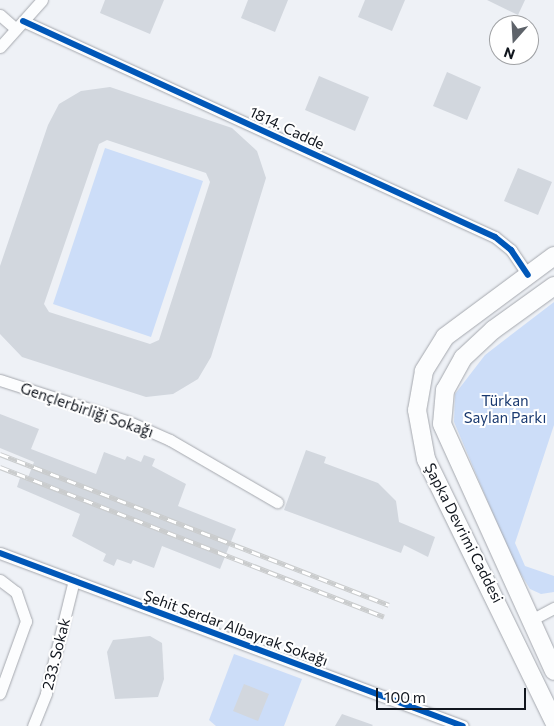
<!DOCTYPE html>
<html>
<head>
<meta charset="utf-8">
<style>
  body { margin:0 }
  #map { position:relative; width:554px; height:726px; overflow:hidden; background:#eef1f6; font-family:Commissioner,sans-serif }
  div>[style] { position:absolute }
  .green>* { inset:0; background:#ccddf8 }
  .building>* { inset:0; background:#d2d7de }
  .roads { filter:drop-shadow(0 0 1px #a5a8ae) drop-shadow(0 0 1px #a5a8ae) }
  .minor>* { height:11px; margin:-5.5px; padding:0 5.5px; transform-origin:5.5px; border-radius:5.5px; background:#fcfdfe }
  .primary>* { height:18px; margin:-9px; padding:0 9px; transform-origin:9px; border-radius:9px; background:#fcfdfe }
  .rail>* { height:5px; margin-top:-2.5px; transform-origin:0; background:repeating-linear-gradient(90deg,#fff 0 9px,#cacccd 0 18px); box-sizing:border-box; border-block:1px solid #cacccd }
  .cycleway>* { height:6px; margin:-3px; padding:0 3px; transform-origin:3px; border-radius:3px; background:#0057b8 }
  span { translate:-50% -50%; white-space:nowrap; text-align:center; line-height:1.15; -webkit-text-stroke:4px #fff; paint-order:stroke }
  .street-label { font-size:15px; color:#11161e }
  .park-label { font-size:15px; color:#193970 }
  .north { position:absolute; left:489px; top:15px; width:50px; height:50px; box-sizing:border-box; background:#fff; border:1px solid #a0a2a5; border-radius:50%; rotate:199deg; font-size:14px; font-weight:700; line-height:20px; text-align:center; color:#11161e }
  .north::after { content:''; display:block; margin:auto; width:18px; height:22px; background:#5e636a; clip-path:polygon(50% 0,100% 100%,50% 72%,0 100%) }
  .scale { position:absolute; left:376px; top:688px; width:150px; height:22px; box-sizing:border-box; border:2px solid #11161e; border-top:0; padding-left:6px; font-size:15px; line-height:18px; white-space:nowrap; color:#11161e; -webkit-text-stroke:4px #fff; paint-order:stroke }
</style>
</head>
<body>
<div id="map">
  <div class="green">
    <div style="clip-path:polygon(105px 148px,203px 181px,151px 337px,53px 304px)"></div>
    <div style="clip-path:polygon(554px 302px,554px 425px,515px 543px,525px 566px,554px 576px,554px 592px,541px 594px,530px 589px,516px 566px,490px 507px,454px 422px,455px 394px,485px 355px)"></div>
    <div style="clip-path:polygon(234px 654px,302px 679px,284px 726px,216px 726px,209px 720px)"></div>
  </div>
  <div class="building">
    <div style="clip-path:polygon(105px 0,164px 0,150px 34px,100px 13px)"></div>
    <div style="clip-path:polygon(248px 0,288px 0,275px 32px,241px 18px)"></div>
    <div style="clip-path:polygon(365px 0,405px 0,392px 31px,358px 17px)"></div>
    <div style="clip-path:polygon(487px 0,525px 0,518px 15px)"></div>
    <div style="clip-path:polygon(447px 72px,481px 87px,467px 120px,433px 106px)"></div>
    <div style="clip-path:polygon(319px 76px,369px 97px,355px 131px,305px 110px)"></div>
    <div style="clip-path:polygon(evenodd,110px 87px,232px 128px,257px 151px,266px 178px,211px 357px,198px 379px,173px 394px,146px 397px,22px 357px,0 334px,0 266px,48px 125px,59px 104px,81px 91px,110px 87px,107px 140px,206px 173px,210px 182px,159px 340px,150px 344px,49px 312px,44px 304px,99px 144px,107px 140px)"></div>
    <div style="clip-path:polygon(518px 168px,552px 182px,538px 215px,504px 201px)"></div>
    <div style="clip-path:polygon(0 414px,39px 429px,31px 449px,96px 474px,104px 452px,125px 460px,127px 456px,141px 462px,144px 455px,155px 459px,152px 466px,186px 484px,178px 506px,236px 529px,220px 569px,162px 546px,154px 568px,133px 560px,131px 564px,117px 559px,114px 566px,103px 561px,106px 554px,72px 536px,80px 514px,17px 487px,20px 478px,27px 480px,34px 462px,0 448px)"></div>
    <div style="clip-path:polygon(306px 450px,326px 457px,324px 463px,378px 483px,396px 501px,399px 522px,435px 537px,428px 557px,404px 545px,401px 553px,284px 510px)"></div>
    <div style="clip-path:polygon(150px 636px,162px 643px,164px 679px,158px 697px,115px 699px,107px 652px,113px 640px)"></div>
    <div style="clip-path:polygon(244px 684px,269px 694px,258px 721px,233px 711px)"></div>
    <div style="clip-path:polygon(342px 714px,373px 725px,372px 726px,335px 726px)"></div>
  </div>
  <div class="roads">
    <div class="minor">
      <div style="left:0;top:15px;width:21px;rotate:41deg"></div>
      <div style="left:23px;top:21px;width:519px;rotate:24.59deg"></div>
      <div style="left:495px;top:237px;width:21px;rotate:39deg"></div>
      <div style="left:511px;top:250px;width:30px;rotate:56deg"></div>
      <div style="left:0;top:47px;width:63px;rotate:-48.2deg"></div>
      <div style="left:0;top:380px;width:133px;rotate:17.9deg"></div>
      <div style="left:127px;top:421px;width:47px;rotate:23.8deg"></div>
      <div style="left:170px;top:440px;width:124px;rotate:30.1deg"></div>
      <div style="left:0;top:553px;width:494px;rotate:20.5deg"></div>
      <div style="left:0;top:580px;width:20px;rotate:37deg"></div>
      <div style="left:16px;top:592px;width:31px;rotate:71deg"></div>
      <div style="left:26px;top:621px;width:77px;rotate:109.9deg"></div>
      <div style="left:531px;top:620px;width:26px;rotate:-28deg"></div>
      <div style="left:33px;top:726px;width:35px;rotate:-68deg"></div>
      <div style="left:46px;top:693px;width:116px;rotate:-76.1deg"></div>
    </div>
    <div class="primary">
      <div style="left:554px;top:256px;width:136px;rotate:143.4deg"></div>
      <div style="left:445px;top:337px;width:40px;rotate:122deg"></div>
      <div style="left:424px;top:371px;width:40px;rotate:100deg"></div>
      <div style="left:417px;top:410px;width:50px;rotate:79.6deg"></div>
      <div style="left:426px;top:459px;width:292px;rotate:64deg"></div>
      <div style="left:554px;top:286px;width:75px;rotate:144.2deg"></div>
      <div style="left:493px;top:330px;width:41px;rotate:137deg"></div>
      <div style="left:463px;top:358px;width:37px;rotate:119deg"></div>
      <div style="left:445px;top:390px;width:34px;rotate:95deg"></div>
      <div style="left:442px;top:424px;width:271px;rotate:65.6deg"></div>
    </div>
  </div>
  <div class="rail">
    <div style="left:0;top:454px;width:417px;rotate:21.2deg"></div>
    <div style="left:0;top:467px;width:412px;rotate:21.3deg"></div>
  </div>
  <div class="cycleway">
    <div style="left:23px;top:21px;width:519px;rotate:24.59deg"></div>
    <div style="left:495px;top:237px;width:21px;rotate:39deg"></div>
    <div style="left:511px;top:250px;width:30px;rotate:56deg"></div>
    <div style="left:0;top:553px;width:494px;rotate:20.5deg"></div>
  </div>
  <div class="street-label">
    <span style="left:287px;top:128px;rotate:25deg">1814. Cadde</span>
    <span style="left:87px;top:410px;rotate:19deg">Gençlerbirliği Sokağı</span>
    <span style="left:464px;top:533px;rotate:63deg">Şapka Devrimi Caddesi</span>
    <span style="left:236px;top:628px;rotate:20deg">Şehit Serdar Albayrak Sokağı</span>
    <span style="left:56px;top:654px;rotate:-76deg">233. Sokak</span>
  </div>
  <div class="park-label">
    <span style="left:505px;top:409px">Türkan<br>Saylan Parkı</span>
  </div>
  <div class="north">N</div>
  <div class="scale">100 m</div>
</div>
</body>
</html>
